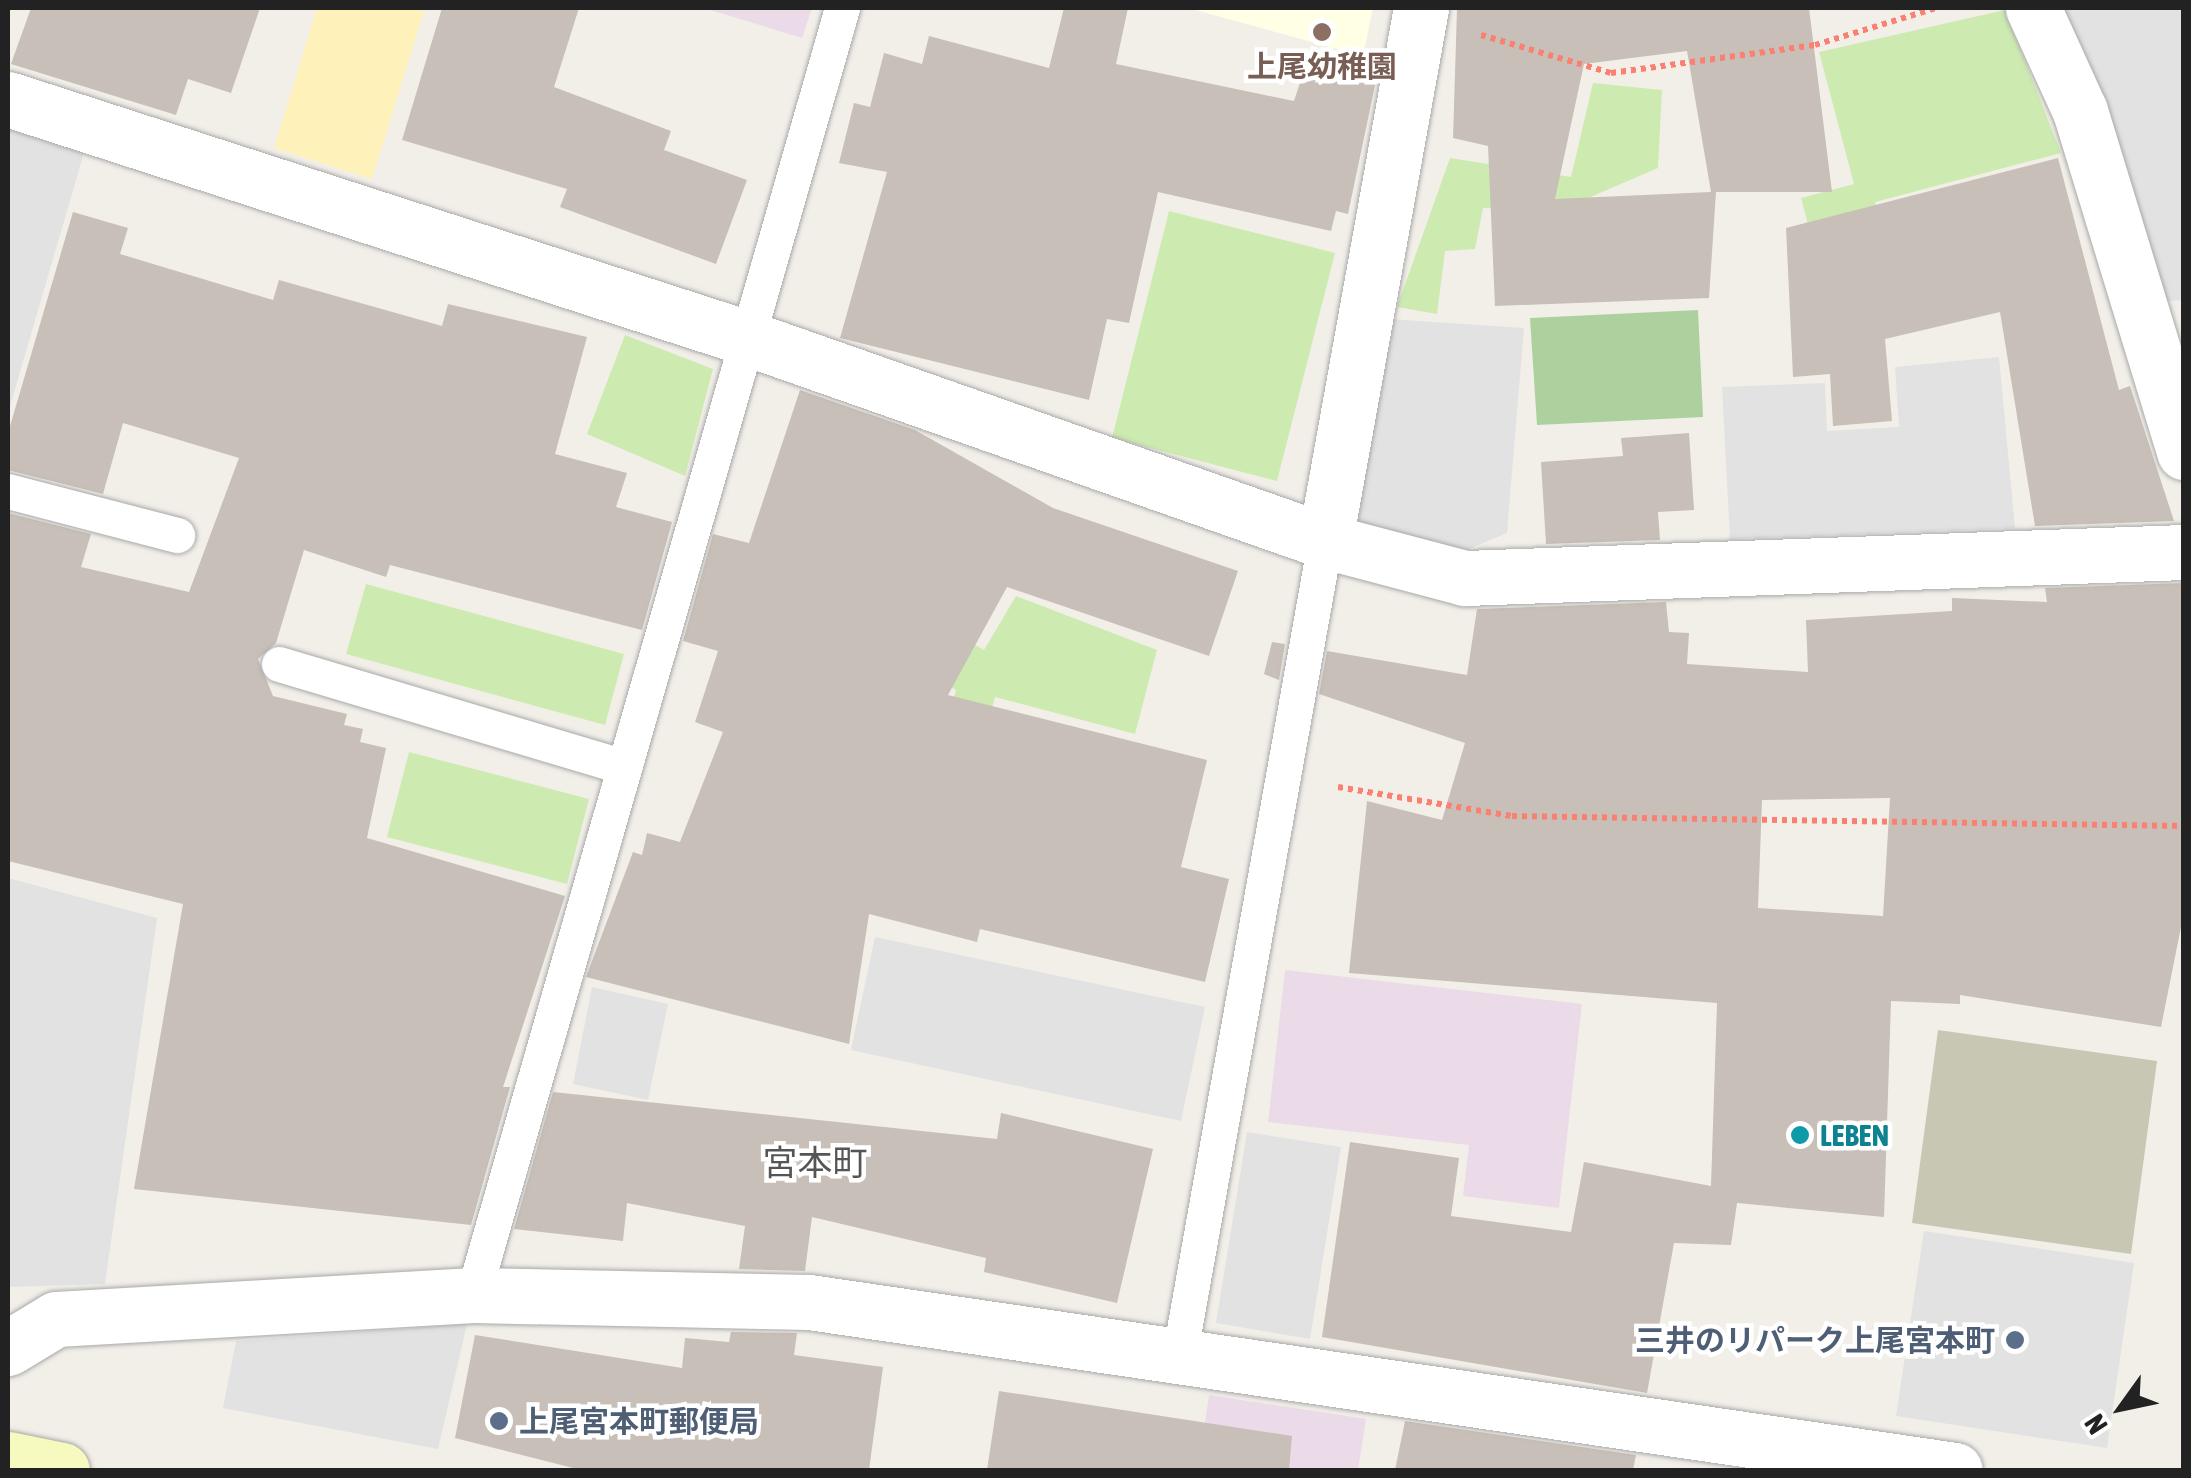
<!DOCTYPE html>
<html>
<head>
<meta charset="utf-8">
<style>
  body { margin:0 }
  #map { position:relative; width:2191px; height:1478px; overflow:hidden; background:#f2efe9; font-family:"Asap Condensed","Noto Sans JP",sans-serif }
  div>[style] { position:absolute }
  .industrial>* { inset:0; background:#ebdbe8 }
  .education>* { inset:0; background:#ffffe5 }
  .construction>* { inset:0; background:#c7c7b4 }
  .grass>* { inset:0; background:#cdebb0 }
  .forest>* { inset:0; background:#add19e }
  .sand>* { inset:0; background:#fff1ba }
  .parking>* { inset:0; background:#e2e2e2 }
  .building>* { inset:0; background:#c7bfb8 }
  .path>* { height:6px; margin-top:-3px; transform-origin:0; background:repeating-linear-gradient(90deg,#fa8072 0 5px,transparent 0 10px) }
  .roads { filter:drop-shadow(0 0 2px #a9a9a9) drop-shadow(0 0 2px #a9a9a9) }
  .lane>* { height:35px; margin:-17.5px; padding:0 17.5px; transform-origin:17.5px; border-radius:17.5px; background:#fff }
  .street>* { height:55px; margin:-27.5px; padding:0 27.5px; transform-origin:27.5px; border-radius:27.5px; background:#fff }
  .secondary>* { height:55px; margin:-27.5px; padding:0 27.5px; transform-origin:27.5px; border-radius:27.5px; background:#f7fabf }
  .dots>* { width:28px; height:28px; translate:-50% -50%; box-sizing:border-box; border:5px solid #fff; border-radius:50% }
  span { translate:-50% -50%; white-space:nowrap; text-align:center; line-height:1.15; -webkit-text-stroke:9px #fff; paint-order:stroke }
  .education-label { font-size:30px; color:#785e54; font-weight:700 }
  .culture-label { font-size:30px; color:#0d838f; font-weight:700 }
  .left { translate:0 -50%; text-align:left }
  .service-label { font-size:30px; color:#4e5e75; font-weight:700 }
  .right { translate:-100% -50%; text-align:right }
  .quarter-label { font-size:35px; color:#555 }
  .frame { position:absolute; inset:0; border:10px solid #222; pointer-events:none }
  .north { position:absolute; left:2071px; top:1358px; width:100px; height:100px; -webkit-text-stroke:8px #fff; paint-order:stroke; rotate:237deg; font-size:28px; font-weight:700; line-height:40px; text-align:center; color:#222 }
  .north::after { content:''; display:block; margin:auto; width:35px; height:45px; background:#222; clip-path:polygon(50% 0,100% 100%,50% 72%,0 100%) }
</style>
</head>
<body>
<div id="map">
  <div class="industrial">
    <div style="clip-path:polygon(704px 8px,812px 8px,802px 38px)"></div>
    <div style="clip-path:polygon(1285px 970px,1582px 1004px,1559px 1208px,1463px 1196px,1469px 1145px,1268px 1122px)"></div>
    <div style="clip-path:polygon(1209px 1395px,1366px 1419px,1358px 1470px,1198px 1470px)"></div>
  </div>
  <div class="education">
    <div style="clip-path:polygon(1188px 8px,1373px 8px,1363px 56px)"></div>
  </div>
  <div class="construction">
    <div style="clip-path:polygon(1938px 1030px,2157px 1061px,2131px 1254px,1912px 1223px)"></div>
  </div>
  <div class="grass">
    <div style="clip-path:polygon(2005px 10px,2061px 153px,1875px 202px,1881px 226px,1813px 243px,1801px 198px,1854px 184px,1819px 52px)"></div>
    <div style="clip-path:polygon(1593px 83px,1662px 90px,1658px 168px,1565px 208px,1483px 208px,1475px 249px,1445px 251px,1437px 314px,1397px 307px,1450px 158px,1571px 177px)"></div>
    <div style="clip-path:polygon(1169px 211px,1335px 253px,1277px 481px,1112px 438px)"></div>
    <div style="clip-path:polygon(625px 335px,713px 369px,685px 476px,587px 434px)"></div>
    <div style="clip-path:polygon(366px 584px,624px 654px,605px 725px,346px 654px)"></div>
    <div style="clip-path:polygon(1016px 596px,1157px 650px,1135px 734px,995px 697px,983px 742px,945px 732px,956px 690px,900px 657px,924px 616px,984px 650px)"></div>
    <div style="clip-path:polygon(409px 752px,589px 799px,567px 884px,387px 837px)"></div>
  </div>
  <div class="forest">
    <div style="clip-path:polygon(1698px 310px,1703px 417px,1537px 425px,1530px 318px)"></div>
  </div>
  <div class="sand">
    <div style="clip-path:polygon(317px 8px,425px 8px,372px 179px,274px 148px)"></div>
  </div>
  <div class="parking">
    <div style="clip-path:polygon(2059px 8px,2183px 8px,2183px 300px,2159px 302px)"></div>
    <div style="clip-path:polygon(8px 122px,86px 146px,8px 413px)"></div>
    <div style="clip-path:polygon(1388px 319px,1524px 328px,1507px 533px,1459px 553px,1349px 519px)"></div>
    <div style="clip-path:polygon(1999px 357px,2015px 528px,1730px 539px,1722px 387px,1825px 383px,1827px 431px,1899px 427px,1895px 367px)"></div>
    <div style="clip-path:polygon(8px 878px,157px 918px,105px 1284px,8px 1287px)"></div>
    <div style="clip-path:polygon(875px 937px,1205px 1007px,1181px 1121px,851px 1050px)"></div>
    <div style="clip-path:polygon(592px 987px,668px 1004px,648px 1100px,573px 1084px)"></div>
    <div style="clip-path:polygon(1247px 1132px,1341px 1147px,1310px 1339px,1216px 1323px)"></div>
    <div style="clip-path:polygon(1924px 1231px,2134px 1263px,2107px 1448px,1896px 1416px)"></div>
    <div style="clip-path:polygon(467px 1324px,438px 1449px,223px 1408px,236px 1341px)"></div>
  </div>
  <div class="building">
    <div style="clip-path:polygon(31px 8px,260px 8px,231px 93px,188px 79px,176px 115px,11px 64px)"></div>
    <div style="clip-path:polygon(442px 8px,579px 8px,554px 87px,671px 131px,664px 150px,747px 180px,716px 264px,560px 207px,567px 189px,402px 140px)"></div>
    <div style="clip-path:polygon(1064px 8px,1128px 8px,1116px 64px,1294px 101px,1311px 49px,1378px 71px,1348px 214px,1336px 211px,1331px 231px,1158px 192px,1129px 323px,1107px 319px,1089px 400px,840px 338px,887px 172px,839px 163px,854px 103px,870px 107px,884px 53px,922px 64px,929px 36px,1049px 68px)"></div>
    <div style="clip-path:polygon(evenodd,1457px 8px,1809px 8px,1832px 192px,1716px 192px,1709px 298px,1495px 306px,1488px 146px,1453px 138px,1457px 8px,1687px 51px,1711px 192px,1555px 199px,1584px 64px,1687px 51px)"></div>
    <div style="clip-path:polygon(2058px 158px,2119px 390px,2130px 386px,2174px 521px,2035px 526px,2000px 312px,1885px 339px,1892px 421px,1833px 426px,1830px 374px,1793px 377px,1786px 228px)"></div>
    <div style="clip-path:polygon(73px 212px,128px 228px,120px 254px,273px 300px,279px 280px,442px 326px,448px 304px,587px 337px,555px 454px,627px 473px,616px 507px,672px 522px,642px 630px,390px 565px,386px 577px,304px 550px,276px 643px,258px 659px,273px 696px,347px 714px,344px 725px,363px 729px,360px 742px,386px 748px,367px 838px,565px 896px,503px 1087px,510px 1087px,471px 1225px,134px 1189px,183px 904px,8px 861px,8px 513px,91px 534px,81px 567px,189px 592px,239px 458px,123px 423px,103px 494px,8px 470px,8px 433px)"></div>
    <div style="clip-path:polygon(800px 390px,915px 430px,1053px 508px,1238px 571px,1209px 656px,1007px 587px,948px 695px,1207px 760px,1181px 867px,1229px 879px,1205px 982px,980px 929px,977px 942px,869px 914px,849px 1044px,586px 977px,633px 852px,642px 855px,647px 833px,680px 842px,723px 732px,695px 722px,718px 651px,683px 641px,713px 534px,749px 543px)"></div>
    <div style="clip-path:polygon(1689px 433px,1694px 510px,1658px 512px,1660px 540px,1546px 544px,1541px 462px,1623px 456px,1621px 438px)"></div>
    <div style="clip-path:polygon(evenodd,2184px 583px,2184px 912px,2161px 1027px,1960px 995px,1960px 1004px,1891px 1001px,1884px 1217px,1737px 1203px,1731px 1245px,1674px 1243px,1647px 1393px,1322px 1337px,1350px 1142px,1459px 1158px,1451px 1216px,1571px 1232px,1584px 1162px,1711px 1186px,1717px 1003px,1349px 973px,1367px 801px,1442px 820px,1465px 743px,1319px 694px,1327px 651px,1467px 675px,1477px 609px,1666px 602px,1669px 632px,1689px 633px,1687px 664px,1808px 672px,1806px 620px,1952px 611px,1952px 598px,2047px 602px,2045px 588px,2184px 583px,1890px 798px,1883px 916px,1758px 908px,1762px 800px,1890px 798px)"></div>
    <div style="clip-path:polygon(1272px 642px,1285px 644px,1279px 680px,1264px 674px)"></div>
    <div style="clip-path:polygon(553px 1092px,997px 1139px,1001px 1113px,1153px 1149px,1117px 1303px,984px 1272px,986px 1258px,812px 1217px,805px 1271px,739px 1269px,745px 1226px,627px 1203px,623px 1241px,514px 1229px)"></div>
    <div style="clip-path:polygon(731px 1332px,797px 1333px,794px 1355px,883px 1367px,869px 1470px,581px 1470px,455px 1438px,475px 1335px,682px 1368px,685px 1338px,729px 1342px)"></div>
    <div style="clip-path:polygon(999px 1391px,1292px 1436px,1289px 1470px,987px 1470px)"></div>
    <div style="clip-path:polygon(1405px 1421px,1636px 1455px,1633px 1470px,1395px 1470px)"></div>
  </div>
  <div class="path">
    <div style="left:1481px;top:35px;width:135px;rotate:16.3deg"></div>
    <div style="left:1611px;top:73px;width:206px;rotate:-7.8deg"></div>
    <div style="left:1815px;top:45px;width:127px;rotate:-17deg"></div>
    <div style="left:1338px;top:787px;width:176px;rotate:9.5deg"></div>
    <div style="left:1512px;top:816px;width:672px;rotate:0.85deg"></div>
  </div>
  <div class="roads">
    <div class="lane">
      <div style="left:8px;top:491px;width:175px;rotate:14.6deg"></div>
      <div style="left:279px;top:664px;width:357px;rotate:16.6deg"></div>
      <div style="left:473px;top:1295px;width:1339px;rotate:-74deg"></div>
      <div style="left:1180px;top:1352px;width:824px;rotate:-79.86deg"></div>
    </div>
    <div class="street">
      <div style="left:2033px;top:8px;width:113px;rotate:65.5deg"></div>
      <div style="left:2080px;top:111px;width:357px;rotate:73deg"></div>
      <div style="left:8px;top:99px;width:774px;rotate:17.92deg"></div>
      <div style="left:744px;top:337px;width:616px;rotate:19.35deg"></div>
      <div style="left:1325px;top:541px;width:145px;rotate:14.8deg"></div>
      <div style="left:1465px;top:578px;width:719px;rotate:-2.07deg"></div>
      <div style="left:1325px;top:541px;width:542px;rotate:-79.79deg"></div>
      <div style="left:8px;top:1348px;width:56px;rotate:-31.1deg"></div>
      <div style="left:56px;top:1319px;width:418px;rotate:-3.3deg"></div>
      <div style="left:473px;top:1295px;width:336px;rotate:1.2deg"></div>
      <div style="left:809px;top:1302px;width:1158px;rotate:8.34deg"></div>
    </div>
    <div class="secondary">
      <div style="left:8px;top:1459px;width:55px;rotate:11.5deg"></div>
    </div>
  </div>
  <div class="dots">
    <div style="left:1322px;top:32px;background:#8d6e63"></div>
    <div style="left:1800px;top:1135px;background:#0f9aa8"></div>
    <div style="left:2015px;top:1340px;background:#5c6f8a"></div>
    <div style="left:499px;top:1421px;background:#5c6f8a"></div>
  </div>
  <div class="education-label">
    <span style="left:1322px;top:66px">上尾幼稚園</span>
  </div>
  <div class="culture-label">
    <span class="left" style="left:1820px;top:1135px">LEBEN</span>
  </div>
  <div class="service-label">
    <span class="right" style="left:1995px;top:1340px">三井のリパーク上尾宮本町</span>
    <span class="left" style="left:519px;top:1421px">上尾宮本町郵便局</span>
  </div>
  <div class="quarter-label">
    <span style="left:815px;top:1162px">宮本町</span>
  </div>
  <div class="frame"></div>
  <div class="north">N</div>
</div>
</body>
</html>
